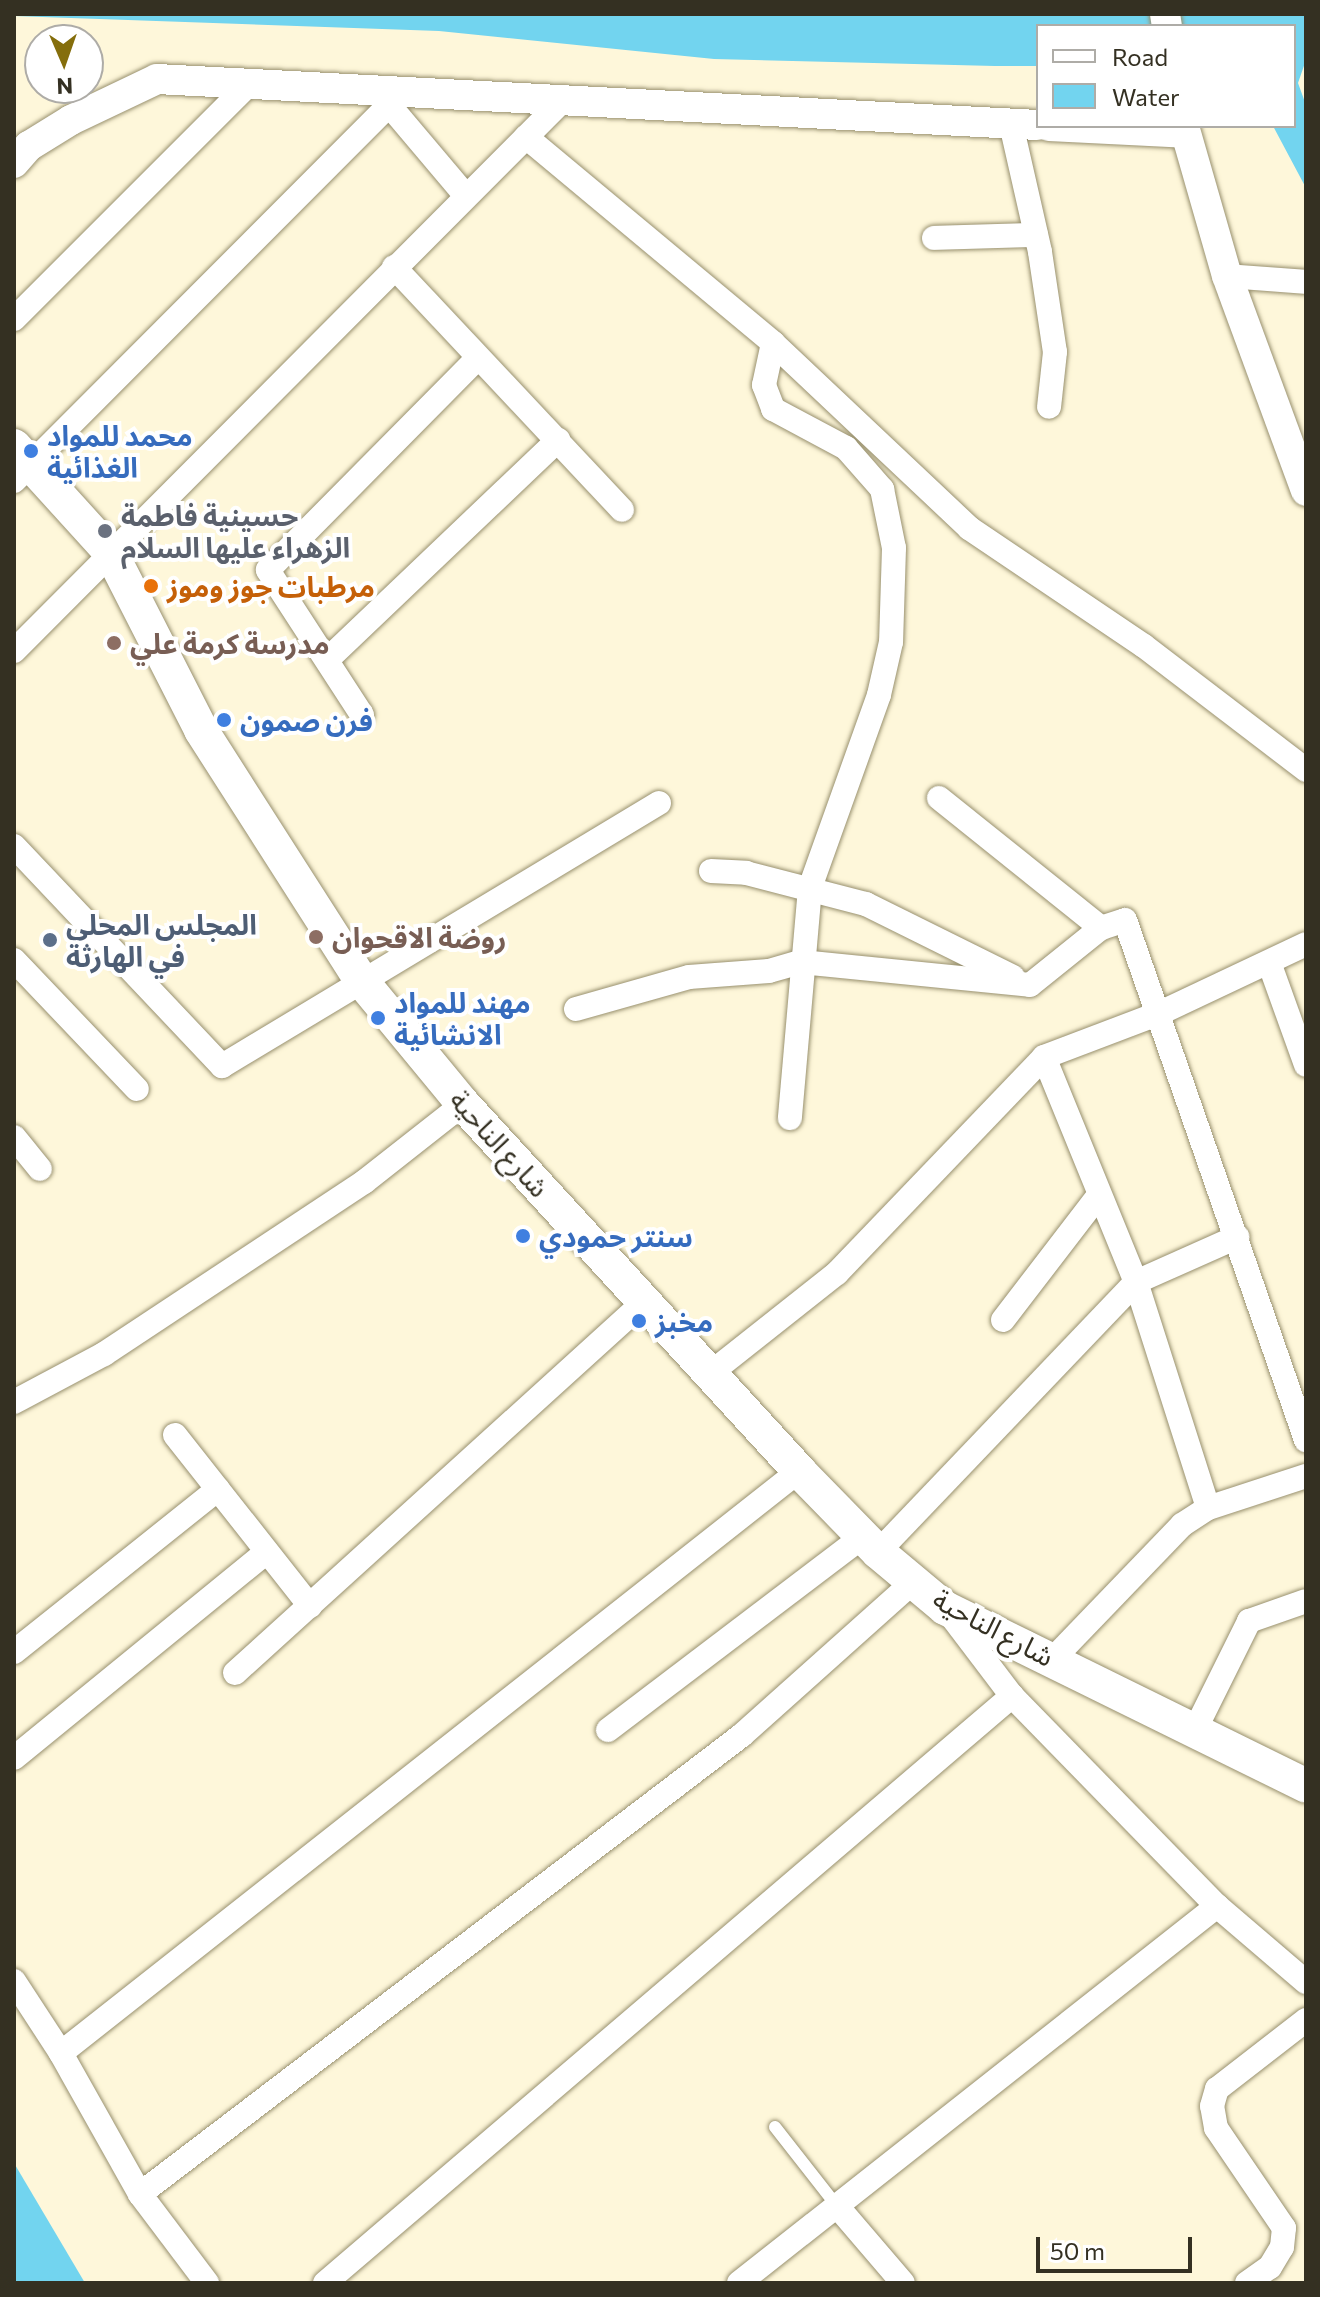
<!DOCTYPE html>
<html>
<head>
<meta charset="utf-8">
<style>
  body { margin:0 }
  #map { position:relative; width:1320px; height:2297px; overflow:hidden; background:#fef7da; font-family:Commissioner,"Noto Sans Arabic",sans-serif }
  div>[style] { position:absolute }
  .water>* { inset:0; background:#72d4ef }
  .roads { filter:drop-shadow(0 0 2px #98906e) drop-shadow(0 0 2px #98906e) }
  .service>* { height:12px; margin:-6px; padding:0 6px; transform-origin:6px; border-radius:6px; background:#fff }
  .minor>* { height:24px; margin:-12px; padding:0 12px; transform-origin:12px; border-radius:12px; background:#fff }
  .tertiary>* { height:30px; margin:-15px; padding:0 15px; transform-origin:15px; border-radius:15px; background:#fff }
  .secondary>* { height:34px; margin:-17px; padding:0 17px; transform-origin:17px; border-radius:17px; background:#fff }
  .dots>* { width:22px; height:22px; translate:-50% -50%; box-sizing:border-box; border:4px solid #fff; border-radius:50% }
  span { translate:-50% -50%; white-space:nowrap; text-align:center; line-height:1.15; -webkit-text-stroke:8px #fff; paint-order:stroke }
  .shop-label { font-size:28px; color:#366cbe; font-weight:700 }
  .left { translate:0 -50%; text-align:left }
  .worship-label { font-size:28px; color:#5b616d; font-weight:700 }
  .food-label { font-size:28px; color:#c56008; font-weight:700 }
  .education-label { font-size:28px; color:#785e54; font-weight:700 }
  .service-label { font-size:28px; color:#4e5e75; font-weight:700 }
  .street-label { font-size:28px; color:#343022 }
  .frame { position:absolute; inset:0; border:16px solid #343022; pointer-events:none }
  .legend { position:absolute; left:1036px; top:24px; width:260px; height:104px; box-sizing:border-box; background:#fff; border:2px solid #aeaca7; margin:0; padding:10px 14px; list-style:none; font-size:24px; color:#343022 }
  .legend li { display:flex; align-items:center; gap:16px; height:40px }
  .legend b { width:40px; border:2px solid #aeaca7 }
  .north { position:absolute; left:24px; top:24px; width:80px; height:80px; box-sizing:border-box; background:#fff; border:2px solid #aeaca7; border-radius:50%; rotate:178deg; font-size:22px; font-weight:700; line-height:32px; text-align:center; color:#343022 }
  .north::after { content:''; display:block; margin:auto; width:28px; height:36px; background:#856e0c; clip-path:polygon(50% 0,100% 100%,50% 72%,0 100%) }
  .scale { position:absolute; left:1036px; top:2237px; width:156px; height:36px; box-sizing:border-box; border:4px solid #343022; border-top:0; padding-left:10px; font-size:24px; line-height:28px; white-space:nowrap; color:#343022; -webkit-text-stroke:6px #fff; paint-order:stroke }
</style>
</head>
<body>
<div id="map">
  <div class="water">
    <div style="clip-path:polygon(1306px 14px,1306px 60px,1298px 83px,1306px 105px,1306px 188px,1273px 126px,1294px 126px,1294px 26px,1038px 26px,1038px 66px,995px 66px,714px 59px,439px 31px,14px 16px)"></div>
    <div style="clip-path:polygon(14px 2163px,85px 2283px,14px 2283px)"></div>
  </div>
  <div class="roads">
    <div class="service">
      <div style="left:775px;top:2127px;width:100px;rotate:51.9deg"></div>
    </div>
    <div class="minor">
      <div style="left:389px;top:105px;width:119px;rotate:49.8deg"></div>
      <div style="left:1011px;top:124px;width:131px;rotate:77.2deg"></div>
      <div style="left:1040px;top:252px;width:101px;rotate:81.5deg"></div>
      <div style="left:1055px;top:352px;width:55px;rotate:96.2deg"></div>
      <div style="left:526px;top:137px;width:322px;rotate:39.8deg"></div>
      <div style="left:773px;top:343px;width:270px;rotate:43.3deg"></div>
      <div style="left:969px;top:528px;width:211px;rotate:34deg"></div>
      <div style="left:1144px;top:646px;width:204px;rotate:37.4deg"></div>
      <div style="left:934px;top:238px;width:102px;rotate:-1.7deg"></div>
      <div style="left:394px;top:267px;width:333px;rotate:46.8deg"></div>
      <div style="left:1227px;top:276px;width:79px;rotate:4.3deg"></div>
      <div style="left:14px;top:319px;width:332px;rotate:-45deg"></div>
      <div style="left:773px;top:343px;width:43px;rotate:102.1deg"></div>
      <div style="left:764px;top:385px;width:26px;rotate:69deg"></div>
      <div style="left:773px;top:409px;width:83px;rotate:28.1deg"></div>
      <div style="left:846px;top:448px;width:55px;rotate:48.7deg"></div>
      <div style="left:882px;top:489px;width:60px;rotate:78.5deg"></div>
      <div style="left:894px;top:548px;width:94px;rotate:91.8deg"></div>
      <div style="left:891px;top:642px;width:54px;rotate:102.8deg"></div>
      <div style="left:879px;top:695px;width:205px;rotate:109.7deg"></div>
      <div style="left:810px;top:888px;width:231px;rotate:95deg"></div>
      <div style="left:14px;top:481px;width:547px;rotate:-45.07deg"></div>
      <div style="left:14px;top:651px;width:775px;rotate:-45.1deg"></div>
      <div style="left:328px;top:659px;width:318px;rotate:-43.6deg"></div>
      <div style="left:362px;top:715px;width:173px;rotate:-123deg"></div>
      <div style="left:268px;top:570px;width:298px;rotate:-45.3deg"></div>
      <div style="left:939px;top:798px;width:208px;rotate:38.7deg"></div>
      <div style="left:14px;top:846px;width:303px;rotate:46.6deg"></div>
      <div style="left:222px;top:1066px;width:510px;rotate:-31.04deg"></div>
      <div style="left:711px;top:871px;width:35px;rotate:3deg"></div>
      <div style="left:746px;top:873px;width:124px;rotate:14.5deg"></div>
      <div style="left:866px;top:904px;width:164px;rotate:26.4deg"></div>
      <div style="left:14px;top:960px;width:178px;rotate:46.4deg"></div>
      <div style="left:1270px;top:965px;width:106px;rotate:70.2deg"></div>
      <div style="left:576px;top:1009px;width:117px;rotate:-15.8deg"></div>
      <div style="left:689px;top:977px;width:80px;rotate:-4.3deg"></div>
      <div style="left:769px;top:971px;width:33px;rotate:-16deg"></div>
      <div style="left:801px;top:962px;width:230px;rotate:5.7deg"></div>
      <div style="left:1030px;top:985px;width:91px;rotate:-38.8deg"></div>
      <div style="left:1101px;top:928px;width:25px;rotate:-18deg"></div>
      <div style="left:1125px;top:920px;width:551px;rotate:70.81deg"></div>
      <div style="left:1044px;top:1057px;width:243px;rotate:67.8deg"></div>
      <div style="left:1136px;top:1282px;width:237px;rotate:72.3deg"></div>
      <div style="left:1208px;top:1508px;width:31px;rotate:147deg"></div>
      <div style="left:1182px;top:1525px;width:186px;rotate:133.9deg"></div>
      <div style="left:14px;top:1137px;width:41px;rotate:50.9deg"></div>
      <div style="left:1003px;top:1320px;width:156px;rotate:-52.5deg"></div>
      <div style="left:712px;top:1372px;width:159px;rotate:-38.4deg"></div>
      <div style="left:837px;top:1273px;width:299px;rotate:-46.2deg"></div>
      <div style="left:1044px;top:1057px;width:124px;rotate:-20.8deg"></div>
      <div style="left:1160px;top:1013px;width:161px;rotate:-25.3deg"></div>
      <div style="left:14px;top:1402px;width:102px;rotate:-28.1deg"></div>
      <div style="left:104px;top:1354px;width:312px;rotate:-33.5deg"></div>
      <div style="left:364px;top:1182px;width:126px;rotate:-38.2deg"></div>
      <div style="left:175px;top:1435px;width:218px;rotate:51.7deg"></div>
      <div style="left:1208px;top:1508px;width:103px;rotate:-18.1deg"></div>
      <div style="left:878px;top:1552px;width:373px;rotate:-46.3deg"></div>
      <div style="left:1136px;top:1282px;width:111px;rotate:-24deg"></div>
      <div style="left:949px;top:1613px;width:104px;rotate:52.8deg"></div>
      <div style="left:1012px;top:1696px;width:293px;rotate:45.7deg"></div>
      <div style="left:1217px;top:1906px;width:117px;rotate:40.5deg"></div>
      <div style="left:14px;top:1652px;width:261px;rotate:-38.6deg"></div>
      <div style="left:235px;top:1673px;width:552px;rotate:-42.21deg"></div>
      <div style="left:608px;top:1730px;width:321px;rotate:-37.2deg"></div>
      <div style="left:1195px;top:1730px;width:122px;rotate:-63.6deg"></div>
      <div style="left:1249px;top:1621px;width:60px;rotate:-19.3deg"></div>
      <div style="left:14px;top:1758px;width:326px;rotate:-39.2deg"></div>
      <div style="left:14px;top:1981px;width:86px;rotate:56.9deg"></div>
      <div style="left:140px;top:2194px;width:757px;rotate:-37.32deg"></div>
      <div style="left:742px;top:1735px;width:229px;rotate:-41.8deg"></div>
      <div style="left:837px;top:2206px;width:101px;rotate:49.4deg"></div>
      <div style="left:207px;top:2283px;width:111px;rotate:-127deg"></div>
      <div style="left:140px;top:2194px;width:162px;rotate:-119.3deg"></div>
      <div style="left:61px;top:2053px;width:940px;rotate:-38.26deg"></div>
      <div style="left:325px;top:2283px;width:904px;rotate:-40.51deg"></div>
      <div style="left:739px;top:2283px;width:609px;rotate:-38.26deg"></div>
      <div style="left:1247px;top:2283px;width:28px;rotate:-35deg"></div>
      <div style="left:1270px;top:2267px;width:23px;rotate:-59deg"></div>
      <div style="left:1282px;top:2247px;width:19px;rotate:-84deg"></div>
      <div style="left:1284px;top:2228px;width:121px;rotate:-124.2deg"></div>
      <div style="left:1216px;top:2128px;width:22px;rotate:-100deg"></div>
      <div style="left:1212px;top:2106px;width:18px;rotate:-74deg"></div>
      <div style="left:1217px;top:2089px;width:113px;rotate:-37.8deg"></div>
    </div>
    <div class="tertiary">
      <div style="left:1165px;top:14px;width:12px;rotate:81deg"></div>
      <div style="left:1049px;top:126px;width:136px;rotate:2.9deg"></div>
      <div style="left:1184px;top:126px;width:156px;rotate:74deg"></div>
      <div style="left:1227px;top:276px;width:229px;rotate:69.8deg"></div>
      <div style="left:14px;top:163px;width:23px;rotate:-49deg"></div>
      <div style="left:29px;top:146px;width:49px;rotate:-31.8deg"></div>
      <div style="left:71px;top:120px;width:95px;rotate:-25.5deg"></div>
      <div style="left:157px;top:79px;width:882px;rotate:2.99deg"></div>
    </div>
    <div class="secondary">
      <div style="left:14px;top:446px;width:144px;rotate:47.8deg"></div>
      <div style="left:111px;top:553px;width:199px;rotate:63deg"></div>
      <div style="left:201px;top:730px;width:295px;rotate:57.4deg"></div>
      <div style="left:360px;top:979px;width:162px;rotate:50.5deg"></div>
      <div style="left:463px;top:1104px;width:498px;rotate:47.5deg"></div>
      <div style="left:799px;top:1471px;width:113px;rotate:45.7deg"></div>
      <div style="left:878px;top:1552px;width:87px;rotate:39.9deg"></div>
      <div style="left:945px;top:1608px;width:402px;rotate:26.2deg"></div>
    </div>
  </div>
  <div class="dots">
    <div style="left:31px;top:451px;background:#3f7fe0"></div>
    <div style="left:105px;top:531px;background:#6b7280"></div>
    <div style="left:151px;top:586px;background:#e8710a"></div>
    <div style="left:114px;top:643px;background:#8d6e63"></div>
    <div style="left:224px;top:720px;background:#3f7fe0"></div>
    <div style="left:316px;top:937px;background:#8d6e63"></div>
    <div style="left:50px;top:940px;background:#5c6f8a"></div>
    <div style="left:378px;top:1018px;background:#3f7fe0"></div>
    <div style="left:523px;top:1236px;background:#3f7fe0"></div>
    <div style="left:639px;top:1321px;background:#3f7fe0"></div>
  </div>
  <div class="shop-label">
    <span class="left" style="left:47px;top:451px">محمد للمواد<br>الغذائية</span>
    <span class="left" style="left:240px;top:720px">فرن صمون</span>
    <span class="left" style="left:394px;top:1018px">مهند للمواد<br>الانشائية</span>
    <span class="left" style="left:539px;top:1236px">سنتر حمودي</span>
    <span class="left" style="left:655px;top:1321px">مخبز</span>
  </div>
  <div class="worship-label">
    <span class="left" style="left:121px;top:531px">حسينية فاطمة<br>الزهراء عليها السلام</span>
  </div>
  <div class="food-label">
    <span class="left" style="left:167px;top:586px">مرطبات جوز وموز</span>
  </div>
  <div class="education-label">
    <span class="left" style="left:130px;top:643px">مدرسة كرمة علي</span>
    <span class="left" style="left:332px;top:937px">روضة الاقحوان</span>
  </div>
  <div class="service-label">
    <span class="left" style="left:66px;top:940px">المجلس المحلي<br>في الهارثة</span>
  </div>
  <div class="street-label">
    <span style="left:500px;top:1143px;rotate:48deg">شارع الناحية</span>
    <span style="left:994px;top:1627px;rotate:28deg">شارع الناحية</span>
  </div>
  <div class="frame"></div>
  <ul class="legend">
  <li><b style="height:10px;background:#fff"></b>Road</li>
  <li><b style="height:22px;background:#72d4ef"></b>Water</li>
  </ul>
  <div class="north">N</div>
  <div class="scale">50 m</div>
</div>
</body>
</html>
